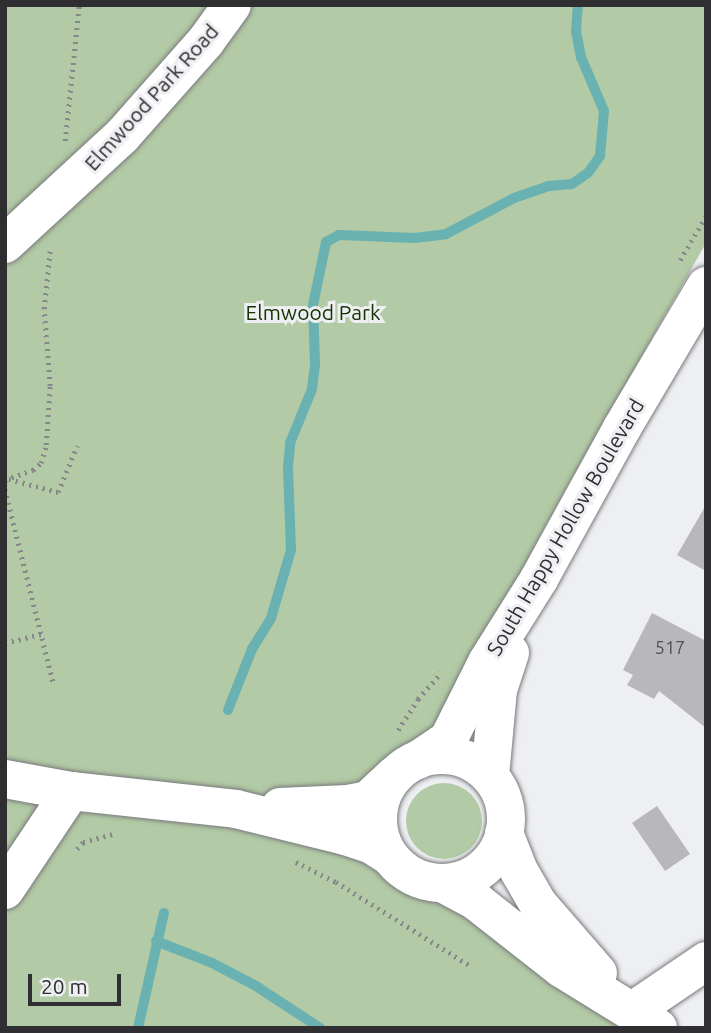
<!DOCTYPE html>
<html>
<head>
<meta charset="utf-8">
<style>
  body { margin:0 }
  #map { position:relative; width:711px; height:1033px; overflow:hidden; background:#eeeff2; font-family:Ubuntu,sans-serif }
  div>[style] { position:absolute }
  .green>* { inset:0; background:#b2caa5 }
  .round { border-radius:50% }
  .stream>* { height:10px; margin:-5px; padding:0 5px; transform-origin:5px; border-radius:5px; background:#6ab1b2 }
  .building>* { inset:0; background:#b8b7ba }
  .path>* { height:4.5px; margin-top:-2.25px; transform-origin:0; background:repeating-linear-gradient(90deg,#87878a 0 2px,transparent 0 7px) }
  .roads { filter:drop-shadow(0 0 2px #7a7a7d) drop-shadow(0 0 2px #7a7a7d) }
  .minor>* { height:38px; margin:-19px; padding:0 19px; transform-origin:19px; border-radius:19px; background:#fff }
  .minor>.ring { margin:-19px; padding:0; box-sizing:content-box; background:none; border:38px solid #fff; border-radius:50% }
  span { translate:-50% -50%; white-space:nowrap; text-align:center; line-height:1.15; -webkit-text-stroke:6px #eeeff2; paint-order:stroke }
  .number-label { font-size:18px; color:#515153 }
  .number-label span { -webkit-text-stroke-width:0 }
  .street-label { font-size:21px; color:#2f2f31 }
  .park-label { font-size:21px; color:#183201 }
  .frame { position:absolute; inset:0; border:7px solid #2f2f31; pointer-events:none }
  .scale { position:absolute; left:28px; top:974px; width:93px; height:32px; box-sizing:border-box; border:4px solid #2f2f31; border-top:0; padding-left:9px; font-size:21px; line-height:24px; white-space:nowrap; color:#2f2f31; -webkit-text-stroke:5px #eeeff2; paint-order:stroke }
</style>
</head>
<body>
<div id="map">
  <div class="green">
    <div style="clip-path:polygon(5px 5px,706px 5px,706px 243px,566px 489px,530px 556px,523px 576px,444px 722px,369px 782px,360px 852px,381px 864px,409px 892px,465px 908px,650px 1028px,5px 1028px)"></div>
    <div class="round" style="left:406px;top:783px;width:76px;height:76px"></div>
  </div>
  <div class="stream">
    <div style="left:228px;top:710px;width:66px;rotate:-68.5deg"></div>
    <div style="left:252px;top:649px;width:36px;rotate:-58deg"></div>
    <div style="left:271px;top:618px;width:71px;rotate:-73.6deg"></div>
    <div style="left:291px;top:550px;width:82px;rotate:-92.1deg"></div>
    <div style="left:288px;top:468px;width:25px;rotate:-85deg"></div>
    <div style="left:290px;top:443px;width:58px;rotate:-67.8deg"></div>
    <div style="left:312px;top:389px;width:25px;rotate:-83deg"></div>
    <div style="left:315px;top:364px;width:59px;rotate:-91.9deg"></div>
    <div style="left:313px;top:305px;width:64px;rotate:-78.3deg"></div>
    <div style="left:326px;top:242px;width:15px;rotate:-28deg"></div>
    <div style="left:339px;top:235px;width:76px;rotate:2.3deg"></div>
    <div style="left:415px;top:238px;width:31px;rotate:-7deg"></div>
    <div style="left:446px;top:234px;width:77px;rotate:-27.9deg"></div>
    <div style="left:514px;top:198px;width:36px;rotate:-19deg"></div>
    <div style="left:548px;top:186px;width:24px;rotate:-5deg"></div>
    <div style="left:572px;top:184px;width:19px;rotate:-35deg"></div>
    <div style="left:588px;top:173px;width:21px;rotate:-55deg"></div>
    <div style="left:600px;top:156px;width:45px;rotate:-84.9deg"></div>
    <div style="left:604px;top:111px;width:59px;rotate:-113.1deg"></div>
    <div style="left:581px;top:57px;width:26px;rotate:-101deg"></div>
    <div style="left:576px;top:31px;width:26px;rotate:-86deg"></div>
    <div style="left:156px;top:941px;width:60px;rotate:21.4deg"></div>
    <div style="left:212px;top:963px;width:50px;rotate:27.6deg"></div>
    <div style="left:256px;top:986px;width:77px;rotate:33.3deg"></div>
    <div style="left:138px;top:1028px;width:118px;rotate:-77.3deg"></div>
  </div>
  <div class="building">
    <div style="clip-path:polygon(706px 505px,706px 571px,677px 555px)"></div>
    <div style="clip-path:polygon(652px 613px,706px 641px,706px 728px,659px 691px,654px 699px,627px 685px,633px 675px,623px 670px)"></div>
    <div style="clip-path:polygon(657px 806px,690px 854px,665px 871px,632px 823px)"></div>
  </div>
  <div class="path">
    <div style="left:65px;top:141px;width:137px;rotate:-84.1deg"></div>
    <div style="left:680px;top:260px;width:51px;rotate:-59.4deg"></div>
    <div style="left:9px;top:479px;width:51px;rotate:14.9deg"></div>
    <div style="left:58px;top:492px;width:50px;rotate:-67.6deg"></div>
    <div style="left:5px;top:480px;width:30px;rotate:-20deg"></div>
    <div style="left:33px;top:470px;width:11px;rotate:-41deg"></div>
    <div style="left:41px;top:463px;width:19px;rotate:-74deg"></div>
    <div style="left:46px;top:445px;width:59px;rotate:-86.1deg"></div>
    <div style="left:50px;top:386px;width:77px;rotate:-94.5deg"></div>
    <div style="left:44px;top:309px;width:59px;rotate:-84.2deg"></div>
    <div style="left:5px;top:489px;width:199px;rotate:76deg"></div>
    <div style="left:5px;top:643px;width:37px;rotate:-14deg"></div>
    <div style="left:398px;top:730px;width:37px;rotate:-57deg"></div>
    <div style="left:418px;top:699px;width:35px;rotate:-49deg"></div>
    <div style="left:77px;top:849px;width:9px;rotate:-49deg"></div>
    <div style="left:83px;top:842px;width:34px;rotate:-15deg"></div>
    <div style="left:296px;top:862px;width:45px;rotate:26.6deg"></div>
    <div style="left:336px;top:882px;width:157px;rotate:32deg"></div>
  </div>
  <div class="roads">
    <div class="minor">
      <div style="left:5px;top:244px;width:159px;rotate:-42.7deg"></div>
      <div style="left:122px;top:136px;width:127px;rotate:-48.5deg"></div>
      <div style="left:206px;top:41px;width:44px;rotate:-54.2deg"></div>
      <div class="ring" style="left:378px;top:755px;width:90px;height:90px"></div>
      <div style="left:418px;top:760px;width:36px;rotate:-34deg"></div>
      <div style="left:448px;top:740px;width:87px;rotate:-63.4deg"></div>
      <div style="left:487px;top:662px;width:98px;rotate:-57.9deg"></div>
      <div style="left:539px;top:579px;width:172px;rotate:-61.2deg"></div>
      <div style="left:622px;top:428px;width:165px;rotate:-59.4deg"></div>
      <div style="left:490px;top:776px;width:86px;rotate:-84.7deg"></div>
      <div style="left:498px;top:690px;width:39px;rotate:-72deg"></div>
      <div style="left:5px;top:779px;width:67px;rotate:10.3deg"></div>
      <div style="left:71px;top:791px;width:166px;rotate:6.2deg"></div>
      <div style="left:236px;top:809px;width:112px;rotate:13.9deg"></div>
      <div style="left:345px;top:836px;width:28px;rotate:18deg"></div>
      <div style="left:372px;top:845px;width:20px;rotate:33deg"></div>
      <div style="left:280px;top:807px;width:68px;rotate:-2.5deg"></div>
      <div style="left:348px;top:804px;width:20px;rotate:-11deg"></div>
      <div style="left:368px;top:800px;width:37px;rotate:-43deg"></div>
      <div style="left:504px;top:833px;width:41px;rotate:68.5deg"></div>
      <div style="left:519px;top:871px;width:39px;rotate:60deg"></div>
      <div style="left:539px;top:905px;width:90px;rotate:49.1deg"></div>
      <div style="left:442px;top:883px;width:40px;rotate:28deg"></div>
      <div style="left:477px;top:902px;width:107px;rotate:38.2deg"></div>
      <div style="left:561px;top:968px;width:114px;rotate:31.7deg"></div>
      <div style="left:5px;top:890px;width:119px;rotate:-56.3deg"></div>
      <div style="left:634px;top:1010px;width:87px;rotate:-34.2deg"></div>
    </div>
  </div>
  <div class="number-label">
    <span style="left:670px;top:647px">517</span>
  </div>
  <div class="street-label">
    <span style="left:151px;top:97px;rotate:-48deg">Elmwood Park Road</span>
    <span style="left:565px;top:527px;rotate:-60deg">South Happy Hollow Boulevard</span>
  </div>
  <div class="park-label">
    <span style="left:313px;top:312px">Elmwood Park</span>
  </div>
  <div class="frame"></div>
  <div class="scale">20 m</div>
</div>
</body>
</html>
